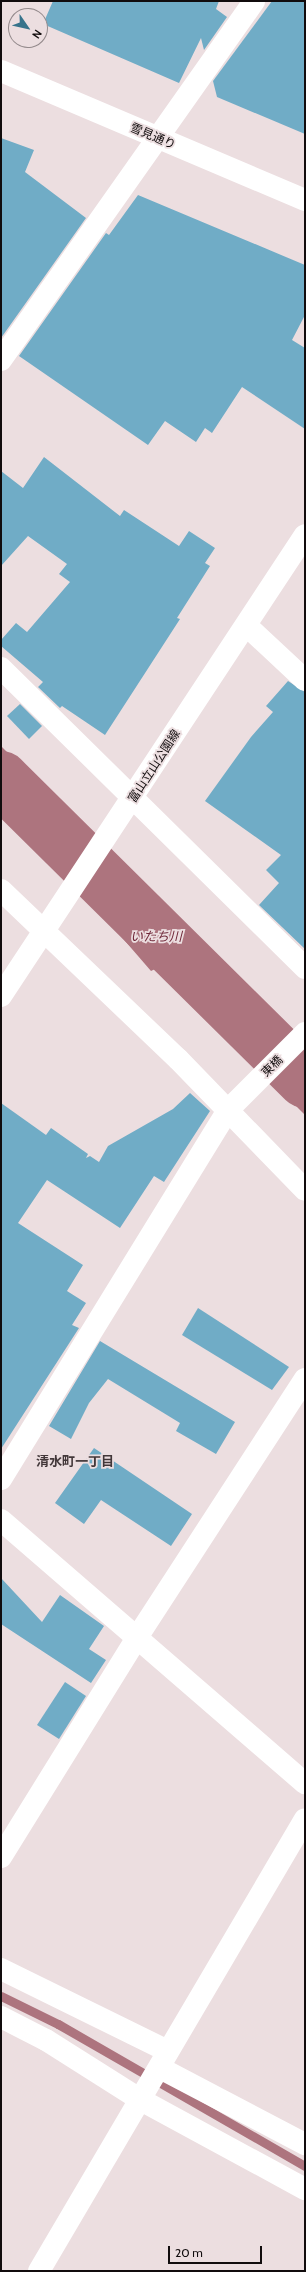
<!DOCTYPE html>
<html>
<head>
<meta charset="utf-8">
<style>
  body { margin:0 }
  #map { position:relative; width:306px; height:2272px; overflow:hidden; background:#ecdee0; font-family:Cabin,"Noto Sans JP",sans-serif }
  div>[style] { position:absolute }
  .water>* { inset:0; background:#ad747e }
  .stream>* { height:9px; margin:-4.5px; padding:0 4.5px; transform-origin:4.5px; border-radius:4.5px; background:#ad747e }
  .river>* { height:56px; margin:-28px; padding:0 28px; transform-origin:28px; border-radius:28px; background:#ad747e }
  .building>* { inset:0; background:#70acc6 }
  .minor>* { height:22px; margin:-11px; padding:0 11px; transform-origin:11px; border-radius:11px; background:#fff }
  .major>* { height:22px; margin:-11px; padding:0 11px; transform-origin:11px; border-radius:11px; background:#fff }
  span { translate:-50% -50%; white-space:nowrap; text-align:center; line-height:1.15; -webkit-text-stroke:3.5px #ecdee0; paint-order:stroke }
  .street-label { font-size:12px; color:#110c0d }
  .water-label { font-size:13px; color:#6e2637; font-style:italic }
  .neighbourhood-label { font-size:13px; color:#423739; font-weight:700 }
  .frame { position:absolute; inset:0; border:2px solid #110c0d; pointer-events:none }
  .north { position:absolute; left:8px; top:8px; width:40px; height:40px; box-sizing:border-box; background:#ecdee0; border:1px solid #948a8c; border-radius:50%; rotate:124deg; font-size:11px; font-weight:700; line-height:16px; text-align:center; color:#110c0d }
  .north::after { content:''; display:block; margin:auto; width:14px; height:18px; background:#37738b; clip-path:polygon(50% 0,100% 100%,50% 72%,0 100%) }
  .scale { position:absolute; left:168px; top:2246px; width:94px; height:18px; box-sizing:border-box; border:2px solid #110c0d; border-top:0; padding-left:5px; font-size:12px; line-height:14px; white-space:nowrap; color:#110c0d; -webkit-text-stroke:3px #ecdee0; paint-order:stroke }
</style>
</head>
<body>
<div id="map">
  <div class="water">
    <div style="clip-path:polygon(1px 746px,61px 807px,36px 846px,1px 809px)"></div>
    <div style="clip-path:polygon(150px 888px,286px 1033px,253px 1063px,159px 967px,151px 971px,119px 934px)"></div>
    <div style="clip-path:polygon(305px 1054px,305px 1115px,274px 1084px)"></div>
  </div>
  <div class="stream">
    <div style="left:1px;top:1996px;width:64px;rotate:26.2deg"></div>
    <div style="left:58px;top:2024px;width:285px;rotate:29.9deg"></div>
  </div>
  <div class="river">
    <div style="left:1px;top:779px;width:428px;rotate:44.7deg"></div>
  </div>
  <div class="building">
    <div style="clip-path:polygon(53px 1px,219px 1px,216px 9px,227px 17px,204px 50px,201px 38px,179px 83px,43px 24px)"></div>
    <div style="clip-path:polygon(272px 1px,305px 1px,305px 134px,217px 97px,213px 81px)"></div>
    <div style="clip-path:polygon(1px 138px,34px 150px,25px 172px,86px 218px,1px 338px)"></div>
    <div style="clip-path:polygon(138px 195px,305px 265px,305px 315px,292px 340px,305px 348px,305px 429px,242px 387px,212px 433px,205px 428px,196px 442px,165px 421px,148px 445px,19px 356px,106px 233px,109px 235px)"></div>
    <div style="clip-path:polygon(44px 457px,120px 516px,124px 510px,179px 546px,189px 531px,215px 548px,205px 563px,210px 566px,177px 618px,180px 619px,105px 735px,62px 706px,60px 708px,38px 687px,43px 682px,1px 646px,1px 640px,16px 623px,27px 632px,70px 582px,59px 574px,67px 564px,28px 536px,1px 566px,1px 471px,23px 488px)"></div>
    <div style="clip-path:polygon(288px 681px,305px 692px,305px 949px,259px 905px,279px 883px,266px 870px,281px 855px,205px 801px,251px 737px,273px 712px,266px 706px)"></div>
    <div style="clip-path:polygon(20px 704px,42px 726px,29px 739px,7px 716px)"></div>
    <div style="clip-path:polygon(190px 1093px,210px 1111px,164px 1182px,154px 1176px,120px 1228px,47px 1180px,18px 1223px,83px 1265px,67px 1291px,86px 1303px,72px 1325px,79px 1328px,1px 1449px,1px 1103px,46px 1135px,51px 1128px,88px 1154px,86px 1158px,90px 1156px,99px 1162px,108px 1146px,173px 1109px)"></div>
    <div style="clip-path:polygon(198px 1308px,289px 1367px,272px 1390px,182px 1335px)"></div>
    <div style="clip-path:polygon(100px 1341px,235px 1422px,216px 1454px,176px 1431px,180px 1423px,108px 1379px,89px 1403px,71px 1439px,49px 1426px)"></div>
    <div style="clip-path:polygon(94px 1448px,192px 1514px,171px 1546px,101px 1500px,84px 1524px,55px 1503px)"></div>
    <div style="clip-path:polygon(1px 1578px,42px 1622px,60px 1595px,104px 1626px,89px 1649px,106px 1660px,91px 1683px,1px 1624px)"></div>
    <div style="clip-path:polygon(65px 1682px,86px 1696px,59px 1739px,37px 1725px)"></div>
  </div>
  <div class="minor">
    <div style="left:1px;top:71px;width:330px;rotate:23deg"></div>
    <div style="left:1px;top:360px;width:439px;rotate:-54.8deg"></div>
    <div style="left:247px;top:626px;width:79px;rotate:43deg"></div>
    <div style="left:1px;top:668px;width:427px;rotate:44.6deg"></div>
    <div style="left:1px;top:890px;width:245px;rotate:43.7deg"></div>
    <div style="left:178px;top:1059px;width:182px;rotate:45.9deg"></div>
    <div style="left:1px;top:1479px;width:433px;rotate:-58.4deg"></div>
    <div style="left:228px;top:1110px;width:109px;rotate:-45deg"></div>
    <div style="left:1px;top:1520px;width:402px;rotate:40.9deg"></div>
    <div style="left:1px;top:1857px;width:256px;rotate:-58.2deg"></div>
    <div style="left:136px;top:1639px;width:310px;rotate:-57deg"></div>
    <div style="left:1px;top:1969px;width:186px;rotate:26.2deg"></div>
    <div style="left:1px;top:2017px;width:51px;rotate:27.1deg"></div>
    <div style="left:46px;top:2040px;width:112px;rotate:32.3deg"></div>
    <div style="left:141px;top:2100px;width:187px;rotate:28.5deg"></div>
    <div style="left:160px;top:2068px;width:164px;rotate:27.7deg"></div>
    <div style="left:39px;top:2271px;width:524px;rotate:-59.52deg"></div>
  </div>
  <div class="major">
    <div style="left:1px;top:996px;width:552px;rotate:-56.6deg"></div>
  </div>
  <div class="street-label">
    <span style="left:153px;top:136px;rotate:23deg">雪見通り</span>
    <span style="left:154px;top:766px;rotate:-57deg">富山立山公園線</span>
    <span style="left:272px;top:1066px;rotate:-44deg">東橋</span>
  </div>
  <div class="water-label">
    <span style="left:156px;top:936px">いたち川</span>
  </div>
  <div class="neighbourhood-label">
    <span style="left:75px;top:1461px">清水町一丁目</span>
  </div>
  <div class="frame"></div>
  <div class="north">N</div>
  <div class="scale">20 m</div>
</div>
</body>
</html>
